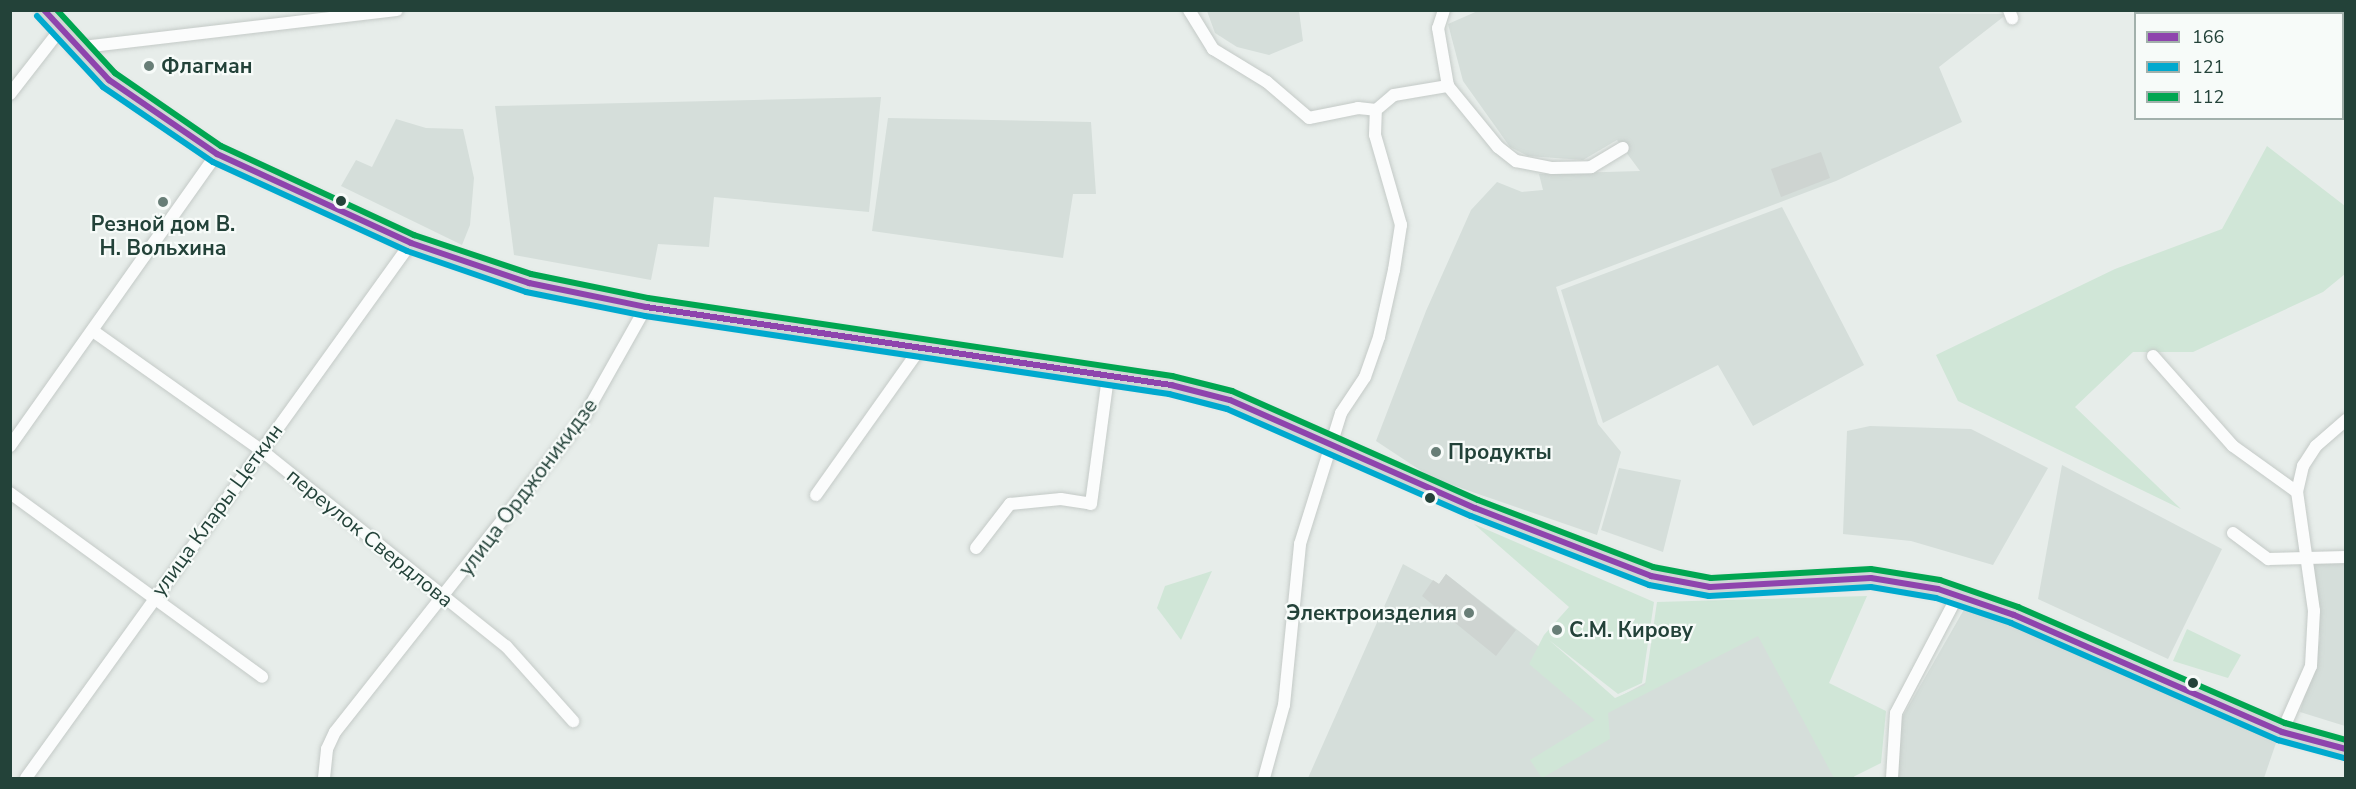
<!DOCTYPE html>
<html>
<head>
<meta charset="utf-8">
<style>
  body { margin:0 }
  #map { position:relative; width:2356px; height:789px; overflow:hidden; background:#e7edea; font-family:"Nunito Sans",sans-serif }
  div>[style] { position:absolute }
  .built>* { inset:0; background:#d5deda }
  .green>* { inset:0; background:#d0e6d7 }
  .building>* { inset:0; background:#ced4d1 }
  .roads { filter:drop-shadow(0 0 2px #c4cac7) drop-shadow(0 0 2px #c4cac7) }
  .minor>* { height:12px; margin:-6px; padding:0 6px; transform-origin:6px; border-radius:6px; background:#fbfcfc }
  .major>* { height:16px; margin:-8px; padding:0 8px; transform-origin:8px; border-radius:8px; background:#cfd7d5 }
  .bus-1>* { height:6px; margin:-3px; padding:0 3px; transform-origin:3px; border-radius:3px; background:#8e44ad }
  .bus-2>* { height:6px; margin:-3px; padding:0 3px; transform-origin:3px; border-radius:3px; background:#00a9ce }
  .bus-3>* { height:6px; margin:-3px; padding:0 3px; transform-origin:3px; border-radius:3px; background:#00a651 }
  .dots>* { width:16px; height:16px; translate:-50% -50%; box-sizing:border-box; border:3px solid #f7fbf9; border-radius:50% }
  span { translate:-50% -50%; white-space:nowrap; text-align:center; line-height:1.15; -webkit-text-stroke:4.5px #f7fbf9; paint-order:stroke }
  .poi-label { font-size:21px; color:#234239; font-weight:700 }
  .left { translate:0 -50%; text-align:left }
  .right { translate:-100% -50%; text-align:right }
  .street-label { font-size:21px; color:#234239 }
  .frame { position:absolute; inset:0; border:12px solid #234239; pointer-events:none }
  .legend { position:absolute; left:2134px; top:12px; width:210px; height:108px; box-sizing:border-box; background:#f7fbf9; border:2px solid #a2b1ac; margin:0; padding:8px 10px; list-style:none; font-size:18px; color:#234239 }
  .legend li { display:flex; align-items:center; gap:12px; height:30px }
  .legend b { width:30px; border:2px solid #a2b1ac }
</style>
</head>
<body>
<div id="map">
  <div class="built">
    <div style="clip-path:polygon(1480px 10px,2007px 14px,1939px 67px,1962px 122px,1836px 181px,1556px 287px,1598px 424px,1621px 452px,1597px 535px,1432px 478px,1376px 441px,1426px 311px,1471px 210px,1497px 182px,1522px 192px,1543px 190px,1539px 174px,1640px 171px,1617px 140px,1583px 160px,1528px 156px,1510px 147px,1463px 81px,1448px 24px)"></div>
    <div style="clip-path:polygon(1207px 11px,1299px 11px,1303px 41px,1269px 55px,1237px 47px,1215px 33px)"></div>
    <div style="clip-path:polygon(881px 97px,869px 212px,714px 197px,709px 247px,658px 244px,651px 280px,514px 255px,495px 106px)"></div>
    <div style="clip-path:polygon(888px 118px,1091px 122px,1096px 194px,1073px 194px,1063px 258px,872px 231px)"></div>
    <div style="clip-path:polygon(396px 119px,426px 128px,463px 129px,474px 178px,470px 225px,462px 245px,341px 186px,356px 160px,372px 167px)"></div>
    <div style="clip-path:polygon(1782px 207px,1864px 365px,1753px 426px,1718px 365px,1603px 423px,1561px 290px)"></div>
    <div style="clip-path:polygon(1870px 426px,1971px 429px,2048px 468px,1993px 565px,1911px 541px,1843px 534px,1847px 431px)"></div>
    <div style="clip-path:polygon(2062px 465px,2222px 549px,2168px 659px,2038px 599px)"></div>
    <div style="clip-path:polygon(1619px 468px,1681px 480px,1663px 552px,1601px 530px)"></div>
    <div style="clip-path:polygon(2312px 554px,2345px 563px,2345px 726px,2300px 712px,2320px 639px)"></div>
    <div style="clip-path:polygon(1403px 564px,1439px 584px,1446px 574px,1610px 702px,1766px 617px,1855px 778px,1308px 778px)"></div>
    <div style="clip-path:polygon(1966px 606px,2277px 740px,2264px 778px,1897px 778px,1900px 721px)"></div>
  </div>
  <div class="green">
    <div style="clip-path:polygon(2267px 146px,2345px 206px,2345px 274px,2323px 292px,2193px 352px,2133px 352px,2075px 407px,2181px 509px,1958px 401px,1936px 355px,2115px 269px,2222px 229px)"></div>
    <div style="clip-path:polygon(1474px 524px,1654px 602px,1642px 683px,1618px 694px,1549px 640px,1615px 698px,1645px 685px,1657px 602px,1867px 596px,1829px 683px,1886px 711px,1881px 763px,1851px 778px,1834px 778px,1758px 636px,1608px 713px,1610px 739px,1542px 778px,1530px 760px,1595px 720px,1529px 664px,1544px 635px,1569px 607px)"></div>
    <div style="clip-path:polygon(1212px 571px,1181px 640px,1157px 608px,1165px 586px)"></div>
    <div style="clip-path:polygon(2187px 629px,2241px 655px,2228px 678px,2173px 661px)"></div>
  </div>
  <div class="building">
    <div style="clip-path:polygon(1821px 152px,1830px 178px,1781px 197px,1771px 169px)"></div>
    <div style="clip-path:polygon(1446px 574px,1516px 630px,1496px 656px,1422px 596px,1433px 580px,1439px 584px)"></div>
  </div>
  <div class="roads">
    <div class="minor">
      <div style="left:1189px;top:10px;width:46px;rotate:58.4deg"></div>
      <div style="left:1213px;top:49px;width:63px;rotate:31.4deg"></div>
      <div style="left:1267px;top:82px;width:55px;rotate:40.6deg"></div>
      <div style="left:1309px;top:118px;width:50px;rotate:-11.5deg"></div>
      <div style="left:1358px;top:108px;width:18px;rotate:6deg"></div>
      <div style="left:1444px;top:10px;width:19px;rotate:108deg"></div>
      <div style="left:1438px;top:28px;width:59px;rotate:80.2deg"></div>
      <div style="left:1448px;top:86px;width:79px;rotate:50.7deg"></div>
      <div style="left:1498px;top:147px;width:23px;rotate:38deg"></div>
      <div style="left:1516px;top:161px;width:37px;rotate:11deg"></div>
      <div style="left:1552px;top:168px;width:39px;rotate:-1deg"></div>
      <div style="left:1591px;top:167px;width:37px;rotate:-31deg"></div>
      <div style="left:2009px;top:10px;width:9px;rotate:69deg"></div>
      <div style="left:74px;top:48px;width:325px;rotate:-6.7deg"></div>
      <div style="left:10px;top:94px;width:80px;rotate:-52.1deg"></div>
      <div style="left:93px;top:331px;width:206px;rotate:35.3deg"></div>
      <div style="left:261px;top:450px;width:314px;rotate:38.7deg"></div>
      <div style="left:506px;top:646px;width:101px;rotate:48.2deg"></div>
      <div style="left:2153px;top:356px;width:120px;rotate:48.4deg"></div>
      <div style="left:2233px;top:446px;width:79px;rotate:35.7deg"></div>
      <div style="left:10px;top:446px;width:358px;rotate:-54.7deg"></div>
      <div style="left:10px;top:493px;width:312px;rotate:36.1deg"></div>
      <div style="left:816px;top:495px;width:181px;rotate:-54.6deg"></div>
      <div style="left:2233px;top:533px;width:44px;rotate:36.6deg"></div>
      <div style="left:2268px;top:559px;width:78px;rotate:-1.5deg"></div>
      <div style="left:976px;top:548px;width:56px;rotate:-52.3deg"></div>
      <div style="left:1010px;top:504px;width:51px;rotate:-5.6deg"></div>
      <div style="left:1061px;top:499px;width:30px;rotate:9deg"></div>
      <div style="left:1091px;top:504px;width:129px;rotate:-82.4deg"></div>
      <div style="left:2282px;top:732px;width:72px;rotate:-66.3deg"></div>
      <div style="left:2311px;top:666px;width:55px;rotate:-86.9deg"></div>
      <div style="left:2314px;top:611px;width:120px;rotate:-98.1deg"></div>
      <div style="left:2297px;top:492px;width:27px;rotate:-77deg"></div>
      <div style="left:2303px;top:466px;width:24px;rotate:-57deg"></div>
      <div style="left:2316px;top:446px;width:40px;rotate:-41deg"></div>
      <div style="left:26px;top:778px;width:659px;rotate:-54.26deg"></div>
      <div style="left:324px;top:778px;width:29px;rotate:-84deg"></div>
      <div style="left:327px;top:749px;width:19px;rotate:-65deg"></div>
      <div style="left:335px;top:732px;width:402px;rotate:-51.7deg"></div>
      <div style="left:584px;top:417px;width:126px;rotate:-60.6deg"></div>
      <div style="left:1264px;top:778px;width:76px;rotate:-74.7deg"></div>
      <div style="left:1284px;top:705px;width:162px;rotate:-84.3deg"></div>
      <div style="left:1300px;top:544px;width:137px;rotate:-72.6deg"></div>
      <div style="left:1341px;top:413px;width:43px;rotate:-56.3deg"></div>
      <div style="left:1365px;top:377px;width:42px;rotate:-70.7deg"></div>
      <div style="left:1379px;top:337px;width:69px;rotate:-77.4deg"></div>
      <div style="left:1394px;top:270px;width:46px;rotate:-81.2deg"></div>
      <div style="left:1401px;top:225px;width:94px;rotate:-106.1deg"></div>
      <div style="left:1375px;top:135px;width:25px;rotate:-88deg"></div>
      <div style="left:1376px;top:110px;width:23px;rotate:-40deg"></div>
      <div style="left:1394px;top:95px;width:55px;rotate:-9.5deg"></div>
      <div style="left:1892px;top:778px;width:65px;rotate:-86.5deg"></div>
      <div style="left:1896px;top:713px;width:133px;rotate:-62.3deg"></div>
    </div>
    <div class="major">
      <div style="left:44px;top:10px;width:96px;rotate:47.1deg"></div>
      <div style="left:109px;top:80px;width:131px;rotate:34.4deg"></div>
      <div style="left:217px;top:154px;width:213px;rotate:24.6deg"></div>
      <div style="left:411px;top:243px;width:125px;rotate:18.7deg"></div>
      <div style="left:529px;top:283px;width:119px;rotate:11.6deg"></div>
      <div style="left:646px;top:307px;width:531px;rotate:8.45deg"></div>
      <div style="left:1171px;top:385px;width:61px;rotate:14.3deg"></div>
      <div style="left:1230px;top:400px;width:268px;rotate:23.8deg"></div>
      <div style="left:1475px;top:508px;width:189px;rotate:21.1deg"></div>
      <div style="left:1651px;top:576px;width:60px;rotate:10.6deg"></div>
      <div style="left:1710px;top:587px;width:161px;rotate:-3.2deg"></div>
      <div style="left:1871px;top:578px;width:68px;rotate:9.3deg"></div>
      <div style="left:1938px;top:589px;width:80px;rotate:18.9deg"></div>
      <div style="left:2014px;top:615px;width:292px;rotate:23.6deg"></div>
      <div style="left:2282px;top:732px;width:66px;rotate:14.9deg"></div>
    </div>
  </div>
  <div class="bus-1">
    <div style="left:44px;top:10px;width:96px;rotate:47.1deg"></div>
    <div style="left:109px;top:80px;width:131px;rotate:34.4deg"></div>
    <div style="left:217px;top:154px;width:213px;rotate:24.6deg"></div>
    <div style="left:411px;top:243px;width:125px;rotate:18.7deg"></div>
    <div style="left:529px;top:283px;width:119px;rotate:11.6deg"></div>
    <div style="left:646px;top:307px;width:531px;rotate:8.45deg"></div>
    <div style="left:1171px;top:385px;width:61px;rotate:14.3deg"></div>
    <div style="left:1230px;top:400px;width:268px;rotate:23.8deg"></div>
    <div style="left:1475px;top:508px;width:189px;rotate:21.1deg"></div>
    <div style="left:1651px;top:576px;width:60px;rotate:10.6deg"></div>
    <div style="left:1710px;top:587px;width:161px;rotate:-3.2deg"></div>
    <div style="left:1871px;top:578px;width:68px;rotate:9.3deg"></div>
    <div style="left:1938px;top:589px;width:80px;rotate:18.9deg"></div>
    <div style="left:2014px;top:615px;width:292px;rotate:23.6deg"></div>
    <div style="left:2282px;top:732px;width:66px;rotate:14.9deg"></div>
  </div>
  <div class="bus-2">
    <div style="left:37px;top:16px;width:97px;rotate:47.1deg"></div>
    <div style="left:103px;top:87px;width:133px;rotate:34.3deg"></div>
    <div style="left:213px;top:162px;width:213px;rotate:24.6deg"></div>
    <div style="left:407px;top:251px;width:126px;rotate:19deg"></div>
    <div style="left:526px;top:292px;width:121px;rotate:11.4deg"></div>
    <div style="left:645px;top:316px;width:530px;rotate:8.47deg"></div>
    <div style="left:1169px;top:394px;width:60px;rotate:14.5deg"></div>
    <div style="left:1227px;top:409px;width:266px;rotate:23.7deg"></div>
    <div style="left:1471px;top:516px;width:191px;rotate:21.2deg"></div>
    <div style="left:1649px;top:585px;width:61px;rotate:10.4deg"></div>
    <div style="left:1709px;top:596px;width:162px;rotate:-3.2deg"></div>
    <div style="left:1871px;top:587px;width:66px;rotate:9.6deg"></div>
    <div style="left:1936px;top:598px;width:79px;rotate:18.4deg"></div>
    <div style="left:2011px;top:623px;width:292px;rotate:23.7deg"></div>
    <div style="left:2278px;top:740px;width:68px;rotate:15.3deg"></div>
  </div>
  <div class="bus-3">
    <div style="left:57px;top:10px;width:86px;rotate:47.4deg"></div>
    <div style="left:115px;top:73px;width:129px;rotate:34.6deg"></div>
    <div style="left:221px;top:146px;width:213px;rotate:24.8deg"></div>
    <div style="left:414px;top:235px;width:123px;rotate:18.4deg"></div>
    <div style="left:531px;top:274px;width:119px;rotate:11.6deg"></div>
    <div style="left:648px;top:298px;width:530px;rotate:8.47deg"></div>
    <div style="left:1172px;top:376px;width:62px;rotate:14deg"></div>
    <div style="left:1232px;top:391px;width:269px;rotate:23.9deg"></div>
    <div style="left:1478px;top:500px;width:187px;rotate:20.9deg"></div>
    <div style="left:1653px;top:567px;width:59px;rotate:10.7deg"></div>
    <div style="left:1711px;top:578px;width:160px;rotate:-3.2deg"></div>
    <div style="left:1871px;top:569px;width:70px;rotate:9.1deg"></div>
    <div style="left:1940px;top:580px;width:83px;rotate:19.1deg"></div>
    <div style="left:2018px;top:607px;width:291px;rotate:23.5deg"></div>
    <div style="left:2285px;top:723px;width:63px;rotate:15.6deg"></div>
  </div>
  <div class="dots">
    <div style="left:149px;top:66px;background:#687e77"></div>
    <div style="left:341px;top:201px;background:#234239"></div>
    <div style="left:163px;top:202px;background:#687e77"></div>
    <div style="left:1436px;top:452px;background:#687e77"></div>
    <div style="left:1430px;top:498px;background:#234239"></div>
    <div style="left:1469px;top:613px;background:#687e77"></div>
    <div style="left:1557px;top:630px;background:#687e77"></div>
    <div style="left:2193px;top:683px;background:#234239"></div>
  </div>
  <div class="poi-label">
    <span class="left" style="left:161px;top:66px">Флагман</span>
    <span style="left:163px;top:236px">Резной дом В.<br>Н. Вольхина</span>
    <span class="left" style="left:1448px;top:452px">Продукты</span>
    <span class="right" style="left:1457px;top:613px">Электроизделия</span>
    <span class="left" style="left:1569px;top:630px">С.М. Кирову</span>
  </div>
  <div class="street-label">
    <span style="left:528px;top:487px;rotate:-53deg">улица Орджоникидзе</span>
    <span style="left:217px;top:510px;rotate:-54deg">улица Клары Цеткин</span>
    <span style="left:370px;top:538px;rotate:39deg">переулок Свердлова</span>
  </div>
  <div class="frame"></div>
  <ul class="legend">
  <li><b style="height:8px;background:#8e44ad"></b>166</li>
  <li><b style="height:8px;background:#00a9ce"></b>121</li>
  <li><b style="height:8px;background:#00a651"></b>112</li>
  </ul>
</div>
</body>
</html>
